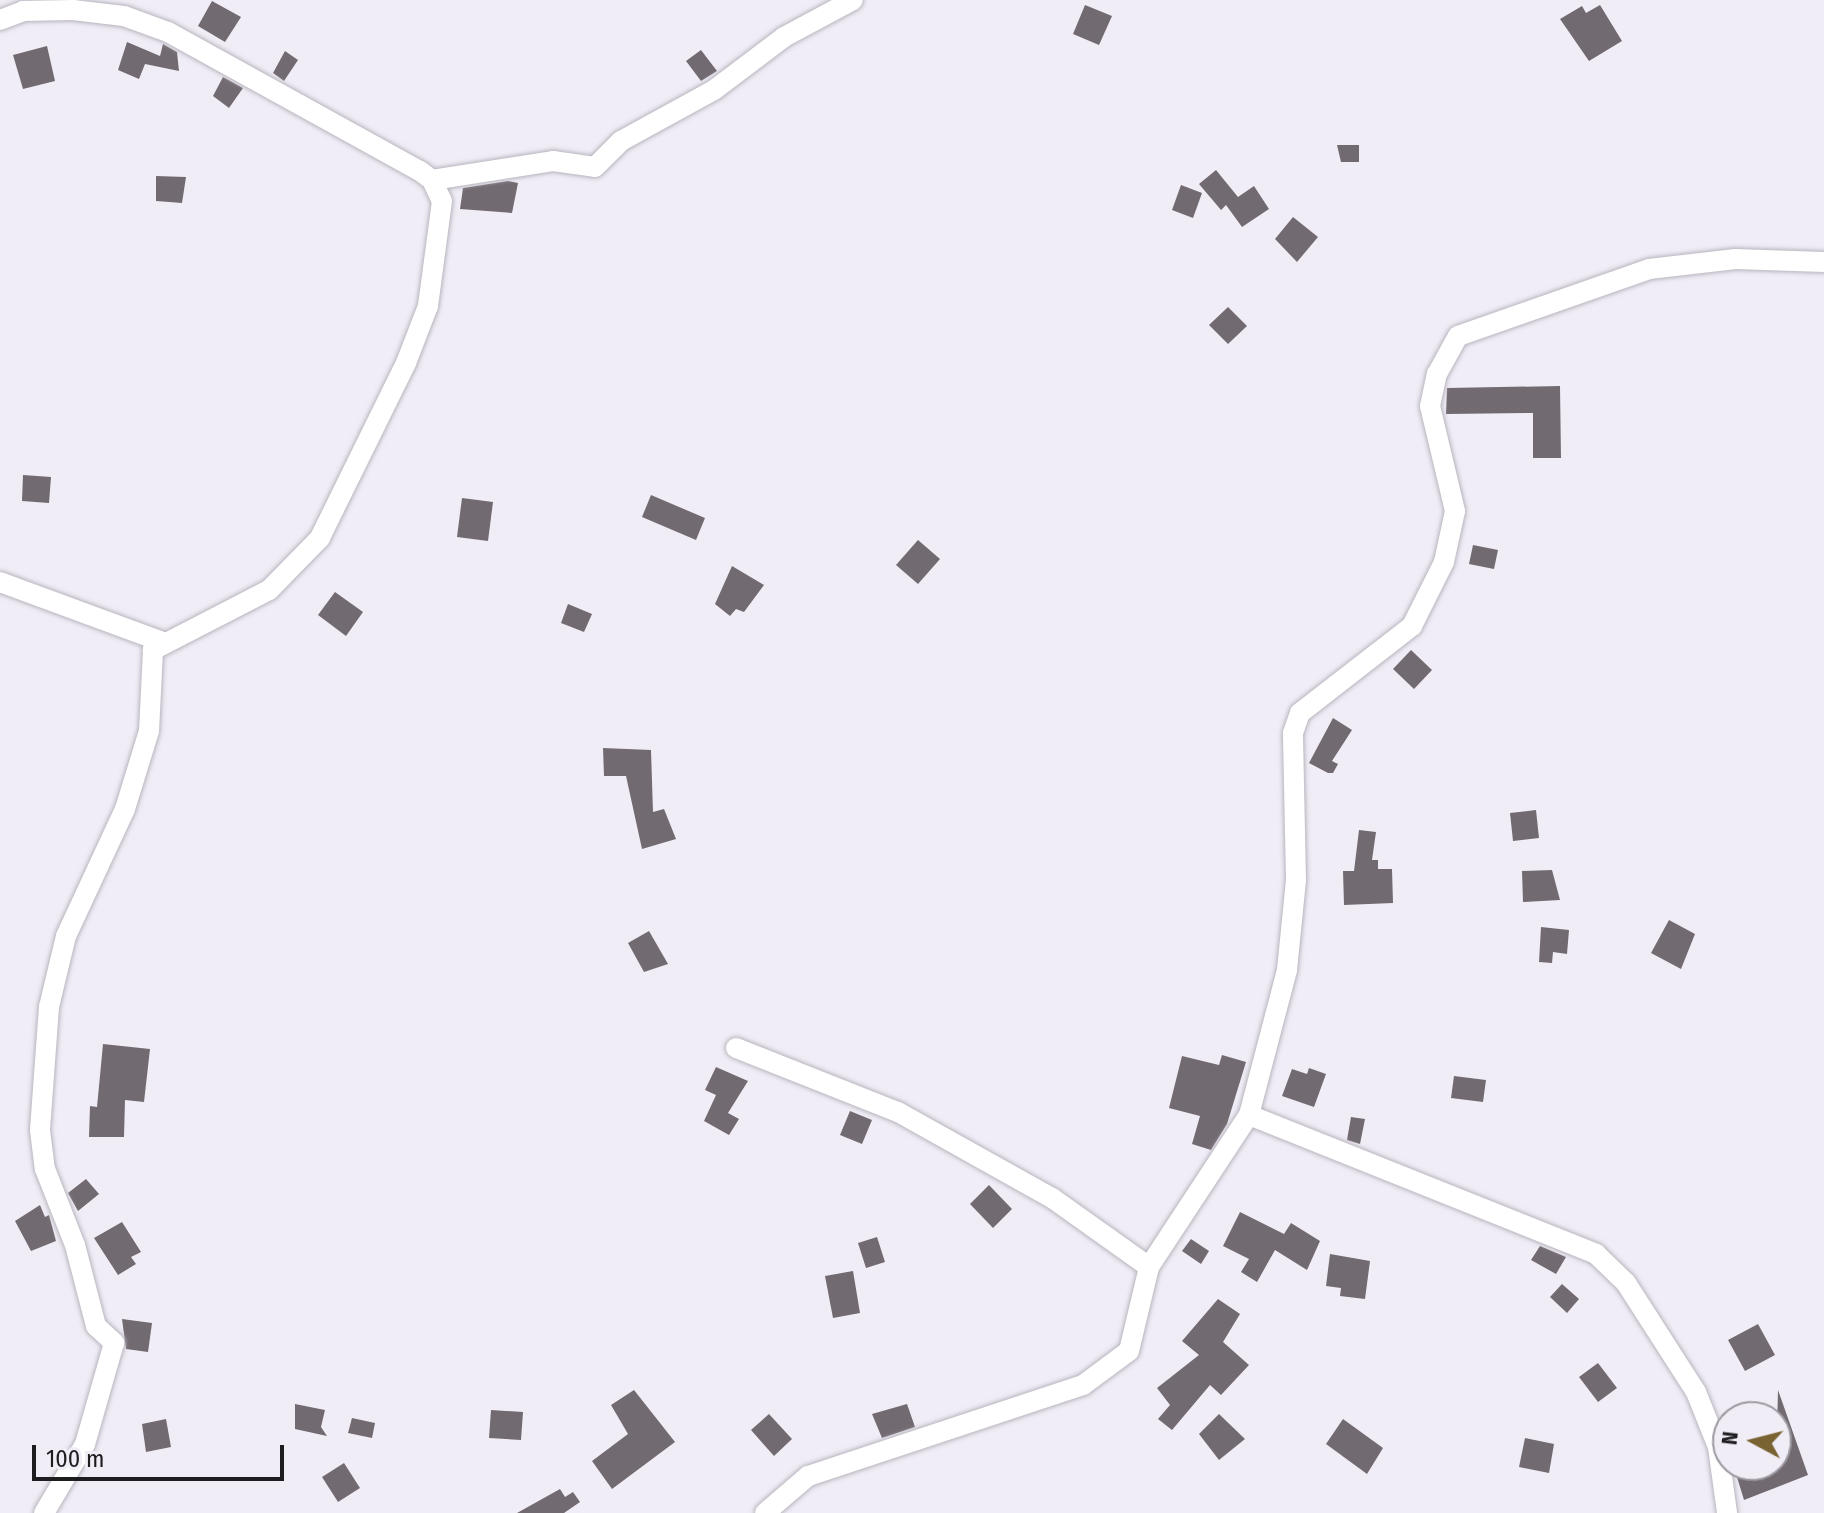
<!DOCTYPE html>
<html>
<head>
<meta charset="utf-8">
<style>
  body { margin:0 }
  #map { position:relative; width:1824px; height:1513px; overflow:hidden; background:#f1edf7; font-family:"Fira Sans Condensed",sans-serif }
  div>[style] { position:absolute }
  .building>* { inset:0; background:#726a71 }
  .roads { filter:drop-shadow(0 0 2px #b8b5be) drop-shadow(0 0 2px #b8b5be) }
  .minor>* { height:20px; margin:-10px; padding:0 10px; transform-origin:10px; border-radius:10px; background:#fff }
  span { translate:-50% -50%; white-space:nowrap; text-align:center; line-height:1.15; -webkit-text-stroke:6px #f1edf7; paint-order:stroke }
  .north { position:absolute; left:1712px; top:1401px; width:80px; height:80px; box-sizing:border-box; background:#f1edf7; border:2px solid #9c99a1; border-radius:50%; rotate:277deg; font-size:22px; font-weight:700; line-height:32px; text-align:center; color:#1d1c1f }
  .north::after { content:''; display:block; margin:auto; width:28px; height:36px; background:#796333; clip-path:polygon(50% 0,100% 100%,50% 72%,0 100%) }
  .scale { position:absolute; left:32px; top:1445px; width:252px; height:36px; box-sizing:border-box; border:4px solid #1d1c1f; border-top:0; padding-left:10px; font-size:24px; line-height:28px; white-space:nowrap; color:#1d1c1f; -webkit-text-stroke:6px #f1edf7; paint-order:stroke }
</style>
</head>
<body>
<div id="map">
  <div class="building">
    <div style="clip-path:polygon(212px 1px,241px 17px,225px 42px,198px 26px)"></div>
    <div style="clip-path:polygon(1085px 5px,1112px 16px,1099px 45px,1073px 34px)"></div>
    <div style="clip-path:polygon(1600px 5px,1622px 41px,1589px 61px,1560px 19px,1582px 6px,1586px 13px)"></div>
    <div style="clip-path:polygon(127px 42px,160px 56px,163px 44px,177px 52px,179px 71px,145px 64px,139px 79px,118px 70px)"></div>
    <div style="clip-path:polygon(47px 46px,55px 81px,23px 89px,13px 55px)"></div>
    <div style="clip-path:polygon(701px 50px,717px 71px,701px 81px,686px 61px)"></div>
    <div style="clip-path:polygon(285px 51px,298px 60px,284px 81px,273px 73px)"></div>
    <div style="clip-path:polygon(223px 77px,243px 88px,229px 108px,213px 96px)"></div>
    <div style="clip-path:polygon(1337px 145px,1359px 145px,1359px 162px,1341px 162px)"></div>
    <div style="clip-path:polygon(1216px 170px,1238px 197px,1254px 186px,1269px 209px,1242px 227px,1226px 205px,1221px 210px,1199px 184px)"></div>
    <div style="clip-path:polygon(156px 176px,186px 177px,182px 203px,156px 201px)"></div>
    <div style="clip-path:polygon(508px 181px,518px 183px,512px 213px,460px 209px,463px 188px)"></div>
    <div style="clip-path:polygon(1181px 185px,1202px 193px,1193px 218px,1172px 210px)"></div>
    <div style="clip-path:polygon(1293px 217px,1318px 237px,1297px 262px,1275px 239px)"></div>
    <div style="clip-path:polygon(1228px 307px,1247px 326px,1228px 344px,1209px 325px)"></div>
    <div style="clip-path:polygon(1560px 386px,1561px 458px,1533px 458px,1533px 413px,1446px 414px,1447px 388px)"></div>
    <div style="clip-path:polygon(23px 475px,51px 477px,49px 503px,22px 501px)"></div>
    <div style="clip-path:polygon(651px 495px,705px 518px,696px 540px,642px 517px)"></div>
    <div style="clip-path:polygon(462px 498px,493px 502px,488px 541px,457px 537px)"></div>
    <div style="clip-path:polygon(918px 540px,940px 559px,918px 584px,896px 565px)"></div>
    <div style="clip-path:polygon(1473px 545px,1498px 550px,1494px 569px,1469px 564px)"></div>
    <div style="clip-path:polygon(732px 566px,764px 585px,744px 612px,736px 609px,730px 616px,715px 604px)"></div>
    <div style="clip-path:polygon(335px 592px,363px 612px,346px 636px,318px 615px)"></div>
    <div style="clip-path:polygon(568px 604px,592px 614px,584px 632px,561px 623px)"></div>
    <div style="clip-path:polygon(1411px 650px,1432px 670px,1414px 689px,1393px 669px)"></div>
    <div style="clip-path:polygon(1333px 718px,1352px 730px,1332px 761px,1338px 764px,1333px 773px,1328px 773px,1309px 763px)"></div>
    <div style="clip-path:polygon(603px 748px,651px 750px,653px 812px,664px 809px,676px 839px,642px 849px,626px 776px,604px 776px)"></div>
    <div style="clip-path:polygon(1536px 810px,1539px 838px,1513px 841px,1510px 813px)"></div>
    <div style="clip-path:polygon(1359px 830px,1376px 832px,1372px 860px,1378px 860px,1378px 869px,1392px 869px,1393px 903px,1344px 905px,1343px 871px,1354px 871px)"></div>
    <div style="clip-path:polygon(1552px 870px,1560px 900px,1523px 902px,1522px 871px)"></div>
    <div style="clip-path:polygon(1669px 920px,1695px 934px,1681px 969px,1651px 953px)"></div>
    <div style="clip-path:polygon(1541px 927px,1569px 930px,1567px 954px,1553px 952px,1552px 963px,1539px 962px)"></div>
    <div style="clip-path:polygon(649px 931px,668px 964px,644px 972px,628px 943px)"></div>
    <div style="clip-path:polygon(103px 1044px,150px 1049px,144px 1102px,125px 1100px,124px 1137px,89px 1137px,90px 1106px,97px 1107px)"></div>
    <div style="clip-path:polygon(1222px 1055px,1246px 1062px,1227px 1124px,1211px 1150px,1192px 1144px,1200px 1116px,1169px 1108px,1182px 1056px,1219px 1065px)"></div>
    <div style="clip-path:polygon(716px 1067px,748px 1081px,728px 1113px,739px 1119px,729px 1135px,704px 1121px,716px 1095px,705px 1090px)"></div>
    <div style="clip-path:polygon(1309px 1068px,1326px 1074px,1314px 1107px,1282px 1096px,1292px 1069px,1307px 1074px)"></div>
    <div style="clip-path:polygon(1454px 1076px,1486px 1080px,1483px 1102px,1451px 1098px)"></div>
    <div style="clip-path:polygon(850px 1111px,872px 1120px,862px 1144px,840px 1135px)"></div>
    <div style="clip-path:polygon(1351px 1117px,1365px 1119px,1360px 1144px,1347px 1140px)"></div>
    <div style="clip-path:polygon(86px 1179px,99px 1194px,78px 1211px,68px 1193px)"></div>
    <div style="clip-path:polygon(989px 1185px,1012px 1209px,993px 1228px,970px 1204px)"></div>
    <div style="clip-path:polygon(40px 1205px,45px 1217px,49px 1215px,56px 1241px,31px 1251px,15px 1221px)"></div>
    <div style="clip-path:polygon(1240px 1212px,1284px 1234px,1291px 1223px,1320px 1241px,1307px 1270px,1275px 1250px,1257px 1282px,1241px 1272px,1249px 1259px,1223px 1246px)"></div>
    <div style="clip-path:polygon(122px 1222px,141px 1252px,131px 1257px,136px 1264px,118px 1275px,94px 1238px)"></div>
    <div style="clip-path:polygon(877px 1237px,885px 1262px,866px 1268px,858px 1243px)"></div>
    <div style="clip-path:polygon(1191px 1239px,1209px 1251px,1201px 1264px,1182px 1251px)"></div>
    <div style="clip-path:polygon(1540px 1246px,1566px 1257px,1556px 1274px,1531px 1260px)"></div>
    <div style="clip-path:polygon(1330px 1254px,1370px 1261px,1365px 1299px,1340px 1296px,1341px 1288px,1326px 1286px)"></div>
    <div style="clip-path:polygon(853px 1271px,860px 1313px,833px 1318px,825px 1276px)"></div>
    <div style="clip-path:polygon(1562px 1284px,1579px 1299px,1567px 1313px,1550px 1297px)"></div>
    <div style="clip-path:polygon(1218px 1299px,1240px 1314px,1223px 1342px,1249px 1365px,1221px 1395px,1210px 1385px,1172px 1430px,1158px 1419px,1170px 1405px,1157px 1388px,1199px 1355px,1182px 1341px)"></div>
    <div style="clip-path:polygon(122px 1319px,152px 1323px,148px 1352px,126px 1349px)"></div>
    <div style="clip-path:polygon(1758px 1324px,1775px 1355px,1745px 1371px,1728px 1340px)"></div>
    <div style="clip-path:polygon(1598px 1363px,1617px 1388px,1598px 1402px,1579px 1377px)"></div>
    <div style="clip-path:polygon(634px 1390px,675px 1442px,612px 1489px,592px 1461px,628px 1434px,611px 1405px)"></div>
    <div style="clip-path:polygon(1778px 1390px,1808px 1475px,1744px 1500px,1736px 1474px,1748px 1471px,1746px 1465px,1776px 1465px)"></div>
    <div style="clip-path:polygon(295px 1404px,325px 1410px,321px 1427px,327px 1436px,295px 1429px)"></div>
    <div style="clip-path:polygon(907px 1404px,915px 1427px,882px 1438px,872px 1414px)"></div>
    <div style="clip-path:polygon(491px 1410px,523px 1412px,521px 1440px,489px 1438px)"></div>
    <div style="clip-path:polygon(769px 1414px,792px 1439px,774px 1456px,751px 1430px)"></div>
    <div style="clip-path:polygon(1219px 1414px,1245px 1439px,1219px 1460px,1199px 1434px)"></div>
    <div style="clip-path:polygon(352px 1418px,375px 1423px,372px 1438px,348px 1433px)"></div>
    <div style="clip-path:polygon(166px 1419px,171px 1447px,146px 1452px,142px 1424px)"></div>
    <div style="clip-path:polygon(1343px 1419px,1383px 1448px,1367px 1474px,1326px 1444px)"></div>
    <div style="clip-path:polygon(1525px 1438px,1554px 1444px,1549px 1473px,1519px 1467px)"></div>
    <div style="clip-path:polygon(344px 1463px,360px 1488px,338px 1502px,322px 1477px)"></div>
    <div style="clip-path:polygon(560px 1489px,565px 1497px,573px 1492px,580px 1502px,564px 1513px,517px 1513px)"></div>
  </div>
  <div class="roads">
    <div class="minor">
      <div style="left:0;top:20px;width:25px;rotate:-21deg"></div>
      <div style="left:23px;top:11px;width:50px;rotate:-1.1deg"></div>
      <div style="left:73px;top:10px;width:51px;rotate:6.7deg"></div>
      <div style="left:124px;top:16px;width:47px;rotate:20deg"></div>
      <div style="left:168px;top:32px;width:288px;rotate:28.9deg"></div>
      <div style="left:420px;top:171px;width:15px;rotate:37deg"></div>
      <div style="left:432px;top:180px;width:23px;rotate:65deg"></div>
      <div style="left:442px;top:201px;width:106px;rotate:97.6deg"></div>
      <div style="left:428px;top:306px;width:61px;rotate:111.1deg"></div>
      <div style="left:406px;top:363px;width:195px;rotate:116.2deg"></div>
      <div style="left:320px;top:538px;width:73px;rotate:134.4deg"></div>
      <div style="left:269px;top:590px;width:131px;rotate:152.7deg"></div>
      <div style="left:153px;top:650px;width:81px;rotate:92.8deg"></div>
      <div style="left:149px;top:731px;width:82px;rotate:107.1deg"></div>
      <div style="left:125px;top:809px;width:140px;rotate:114.9deg"></div>
      <div style="left:66px;top:936px;width:73px;rotate:103.5deg"></div>
      <div style="left:49px;top:1007px;width:123px;rotate:94.2deg"></div>
      <div style="left:40px;top:1130px;width:39px;rotate:83deg"></div>
      <div style="left:45px;top:1169px;width:82px;rotate:68.5deg"></div>
      <div style="left:75px;top:1245px;width:84px;rotate:75.5deg"></div>
      <div style="left:96px;top:1326px;width:25px;rotate:43deg"></div>
      <div style="left:114px;top:1343px;width:105px;rotate:106deg"></div>
      <div style="left:85px;top:1444px;width:80px;rotate:120.7deg"></div>
      <div style="left:432px;top:180px;width:122px;rotate:-8.9deg"></div>
      <div style="left:553px;top:161px;width:42px;rotate:8.1deg"></div>
      <div style="left:595px;top:167px;width:37px;rotate:-45deg"></div>
      <div style="left:621px;top:141px;width:106px;rotate:-28.7deg"></div>
      <div style="left:714px;top:90px;width:88px;rotate:-37.1deg"></div>
      <div style="left:784px;top:37px;width:78px;rotate:-28.2deg"></div>
      <div style="left:0;top:582px;width:174px;rotate:20.2deg"></div>
      <div style="left:736px;top:1048px;width:174px;rotate:21.6deg"></div>
      <div style="left:898px;top:1112px;width:176px;rotate:29.2deg"></div>
      <div style="left:1052px;top:1198px;width:119px;rotate:35.4deg"></div>
      <div style="left:1249px;top:1115px;width:374px;rotate:21.8deg"></div>
      <div style="left:1596px;top:1254px;width:42px;rotate:44deg"></div>
      <div style="left:1626px;top:1283px;width:130px;rotate:57.3deg"></div>
      <div style="left:1696px;top:1392px;width:59px;rotate:68.2deg"></div>
      <div style="left:1718px;top:1447px;width:67px;rotate:82.2deg"></div>
      <div style="left:765px;top:1513px;width:57px;rotate:-40.7deg"></div>
      <div style="left:808px;top:1476px;width:290px;rotate:-18.3deg"></div>
      <div style="left:1083px;top:1385px;width:57px;rotate:-36.5deg"></div>
      <div style="left:1129px;top:1351px;width:86px;rotate:-76.6deg"></div>
      <div style="left:1149px;top:1267px;width:182px;rotate:-56.7deg"></div>
      <div style="left:1249px;top:1115px;width:150px;rotate:-75.3deg"></div>
      <div style="left:1287px;top:970px;width:90px;rotate:-84.3deg"></div>
      <div style="left:1296px;top:880px;width:147px;rotate:-91.2deg"></div>
      <div style="left:1293px;top:733px;width:21px;rotate:-71deg"></div>
      <div style="left:1300px;top:713px;width:142px;rotate:-37.8deg"></div>
      <div style="left:1412px;top:626px;width:72px;rotate:-63.4deg"></div>
      <div style="left:1444px;top:562px;width:52px;rotate:-77.8deg"></div>
      <div style="left:1455px;top:511px;width:108px;rotate:-103.4deg"></div>
      <div style="left:1430px;top:406px;width:33px;rotate:-78deg"></div>
      <div style="left:1437px;top:374px;width:43px;rotate:-61.1deg"></div>
      <div style="left:1458px;top:336px;width:202px;rotate:-19.3deg"></div>
      <div style="left:1649px;top:269px;width:87px;rotate:-6.6deg"></div>
      <div style="left:1735px;top:259px;width:89px;rotate:1.9deg"></div>
    </div>
  </div>
  <div class="north">N</div>
  <div class="scale">100 m</div>
</div>
</body>
</html>
